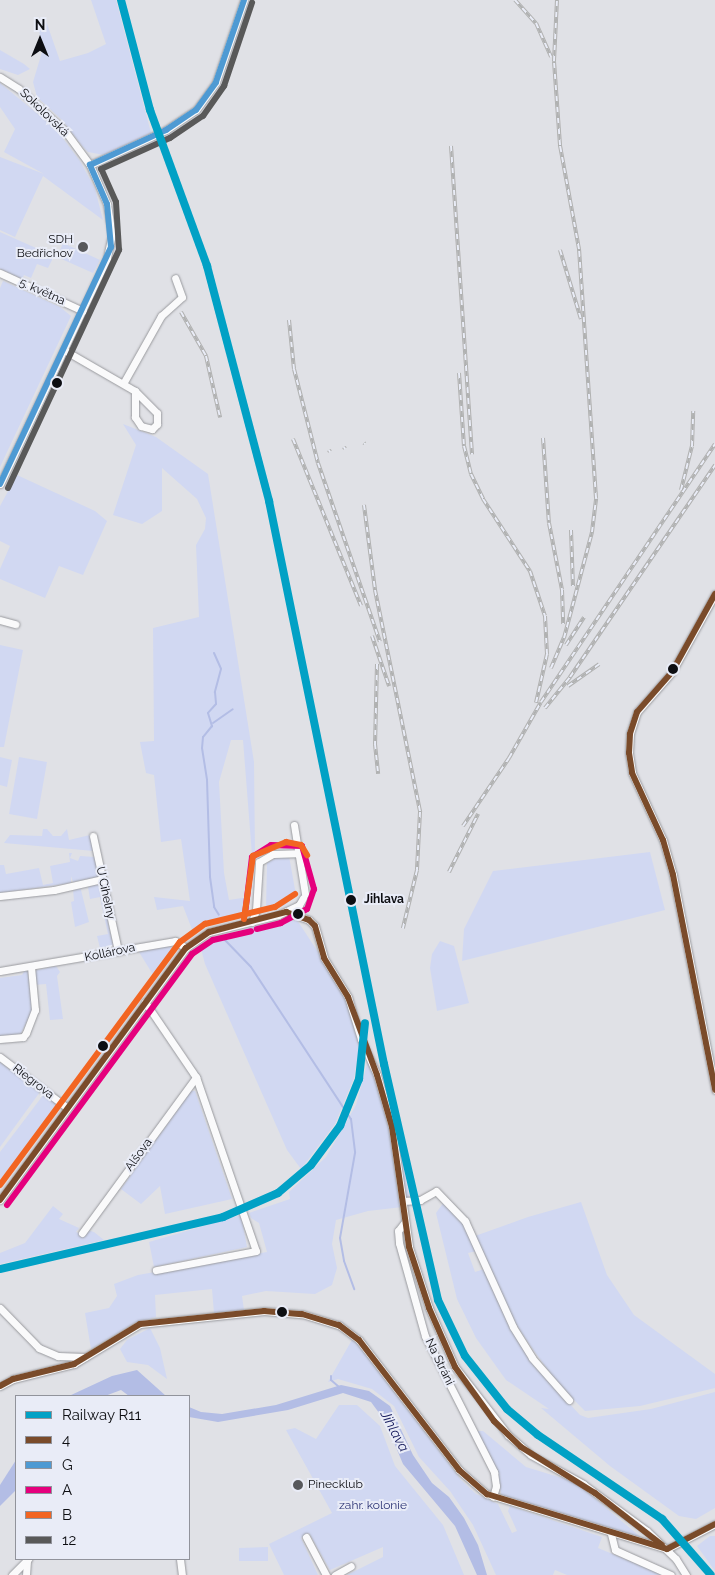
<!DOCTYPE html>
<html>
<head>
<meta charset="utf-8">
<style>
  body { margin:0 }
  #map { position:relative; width:715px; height:1575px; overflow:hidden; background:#e0e1e6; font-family:Raleway,sans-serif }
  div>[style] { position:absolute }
  .green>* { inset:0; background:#d1d8f2 }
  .water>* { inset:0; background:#b3bde5 }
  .stream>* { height:2px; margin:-1px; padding:0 1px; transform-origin:1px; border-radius:1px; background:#b3bde5 }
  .roads { filter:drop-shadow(0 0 1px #999a9e) drop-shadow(0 0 1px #999a9e) }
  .minor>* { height:7px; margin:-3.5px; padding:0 3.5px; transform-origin:3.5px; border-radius:3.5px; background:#fafafb }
  .rail>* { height:4px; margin-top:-2px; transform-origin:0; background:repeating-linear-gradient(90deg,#e9ecf7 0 5.5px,#b0b1b1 0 11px); box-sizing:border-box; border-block:1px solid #b0b1b1 }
  .bus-1>* { height:6px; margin:-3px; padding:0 3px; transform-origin:3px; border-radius:3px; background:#7a4b2a }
  .bus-2>* { height:6px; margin:-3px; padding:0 3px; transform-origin:3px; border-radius:3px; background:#4e9ad3 }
  .bus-3>* { height:6px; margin:-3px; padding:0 3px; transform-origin:3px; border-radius:3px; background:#e5007d }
  .bus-4>* { height:6px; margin:-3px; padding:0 3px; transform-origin:3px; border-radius:3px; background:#f26522 }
  .bus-5>* { height:6px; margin:-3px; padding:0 3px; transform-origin:3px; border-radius:3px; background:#595959 }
  .rail-1>* { height:8px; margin:-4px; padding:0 4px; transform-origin:4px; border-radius:4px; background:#01a1c5 }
  .dots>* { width:14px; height:14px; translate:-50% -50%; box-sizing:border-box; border:2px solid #e9ecf7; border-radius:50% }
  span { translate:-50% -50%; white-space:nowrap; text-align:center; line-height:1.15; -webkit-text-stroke:4px #e9ecf7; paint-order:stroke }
  .street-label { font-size:12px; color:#0d0e12 }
  .poi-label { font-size:12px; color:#0d0e12 }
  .right { translate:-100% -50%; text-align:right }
  .left { translate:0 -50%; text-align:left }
  .stop-label { font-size:12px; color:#0d0e12; font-weight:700 }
  .park-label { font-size:12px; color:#2b3274 }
  .water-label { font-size:14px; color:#1d2261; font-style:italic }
  .legend { position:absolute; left:15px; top:1395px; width:175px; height:165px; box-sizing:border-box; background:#e9ecf7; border:1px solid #91939b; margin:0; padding:6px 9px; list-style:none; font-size:15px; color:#0d0e12 }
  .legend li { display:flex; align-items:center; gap:10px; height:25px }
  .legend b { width:25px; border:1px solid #91939b }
  .north { position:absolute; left:15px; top:15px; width:50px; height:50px; -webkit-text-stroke:4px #e9ecf7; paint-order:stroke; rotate:0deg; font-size:14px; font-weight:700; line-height:20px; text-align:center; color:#0d0e12 }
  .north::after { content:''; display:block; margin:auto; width:18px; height:22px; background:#0d0e12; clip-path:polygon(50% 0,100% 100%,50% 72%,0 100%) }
</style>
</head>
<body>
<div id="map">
  <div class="green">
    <div style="clip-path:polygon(91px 0,116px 0,151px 133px,104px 155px,88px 152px,83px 147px,62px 120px,37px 97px,33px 82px,42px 52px,38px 20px,45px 18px,60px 61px,88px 53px,106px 44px)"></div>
    <div style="clip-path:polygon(0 50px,24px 64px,30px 69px,18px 75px,0 69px)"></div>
    <div style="clip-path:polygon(0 83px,56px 129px,80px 161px,95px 189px,103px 220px,43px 176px,15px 237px,0 230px,0 157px,44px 174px,4px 152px,15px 129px,0 107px)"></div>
    <div style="clip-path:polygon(0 232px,54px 256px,48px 268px,37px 264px,31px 278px,24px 275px,22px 279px,0 269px)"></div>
    <div style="clip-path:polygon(63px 243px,100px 260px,93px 273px,57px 257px)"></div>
    <div style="clip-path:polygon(3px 281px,60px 307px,71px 316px,0 467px,0 288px)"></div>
    <div style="clip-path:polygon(123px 424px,156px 437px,208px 474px,254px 762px,255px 855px,252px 855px,243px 740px,231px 740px,219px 782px,224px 873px,229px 900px,249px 897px,247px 917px,219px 921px,193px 932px,183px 906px,157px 910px,154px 897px,190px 901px,181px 839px,161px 842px,154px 775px,146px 773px,140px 742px,154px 741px,153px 628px,199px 617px,196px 545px,205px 529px,206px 518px,197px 499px,162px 468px,162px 511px,142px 524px,113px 515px,136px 445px)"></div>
    <div style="clip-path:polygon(17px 475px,95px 511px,107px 521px,83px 575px,59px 566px,45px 598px,0 579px,0 569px,10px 546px,0 541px,0 506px)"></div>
    <div style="clip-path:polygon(0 645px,23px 650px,4px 747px,0 747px)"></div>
    <div style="clip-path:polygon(0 757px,12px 760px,7px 787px,0 785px)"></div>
    <div style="clip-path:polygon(19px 757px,47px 762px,37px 819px,9px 814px)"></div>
    <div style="clip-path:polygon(43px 829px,47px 829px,53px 836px,61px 836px,67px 829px,69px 840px,90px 835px,94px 851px,4px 843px,10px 835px,42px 836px)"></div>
    <div style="clip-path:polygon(650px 852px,665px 910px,462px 961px,464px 929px,493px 871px)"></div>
    <div style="clip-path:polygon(69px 853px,72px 853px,70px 858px,78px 861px,80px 856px,95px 857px,98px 877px,73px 882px,71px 876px,71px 883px,0 893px,0 865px,4px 865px,6px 874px,39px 868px,43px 885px,53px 883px,50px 866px,70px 862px)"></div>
    <div style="clip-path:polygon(289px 856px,296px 895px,284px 906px,266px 908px,267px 863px,278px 857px)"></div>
    <div style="clip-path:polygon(95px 883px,101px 888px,113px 945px,100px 948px,97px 936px,108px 934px,100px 897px,90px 899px,88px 887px)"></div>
    <div style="clip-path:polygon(80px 886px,89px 922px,75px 927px,71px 902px,74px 901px,73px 889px)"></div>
    <div style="clip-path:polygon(297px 920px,341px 987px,356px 1025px,359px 1048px,354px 1078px,335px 1124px,301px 1169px,287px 1150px,205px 964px,200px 945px,257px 925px)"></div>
    <div style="clip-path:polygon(440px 941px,454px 946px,469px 1003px,437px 1011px,430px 968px,432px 954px)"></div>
    <div style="clip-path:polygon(170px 945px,174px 951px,155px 978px,139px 952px)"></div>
    <div style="clip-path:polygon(56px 966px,60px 972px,57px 976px,63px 1019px,50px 1020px,46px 984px,34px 985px,33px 971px)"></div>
    <div style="clip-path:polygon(25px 970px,28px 971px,32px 1012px,20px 1035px,0 1036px,0 978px,22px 975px)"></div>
    <div style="clip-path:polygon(369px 1057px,379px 1076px,397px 1133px,411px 1206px,368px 1211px,336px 1220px,332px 1244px,337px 1268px,332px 1285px,315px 1294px,266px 1291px,242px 1296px,244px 1310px,214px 1313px,212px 1289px,155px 1295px,156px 1317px,134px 1323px,91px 1349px,85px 1313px,109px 1308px,117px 1296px,114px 1284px,138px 1275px,267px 1252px,259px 1223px,251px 1218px,249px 1213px,290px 1199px,289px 1192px,326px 1157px,356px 1105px)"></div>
    <div style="clip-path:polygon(0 1062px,40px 1092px,0 1147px)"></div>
    <div style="clip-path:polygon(191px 1091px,195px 1091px,232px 1199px,165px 1214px,160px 1186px,141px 1204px,121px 1189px)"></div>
    <div style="clip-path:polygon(44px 1094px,57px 1104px,58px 1108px,0 1186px,0 1152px)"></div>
    <div style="clip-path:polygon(444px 1202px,462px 1223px,477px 1251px,468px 1253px,475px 1272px,484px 1269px,533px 1365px,580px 1415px,588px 1418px,651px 1409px,715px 1392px,715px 1508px,696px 1519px,679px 1516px,610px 1466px,541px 1408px,549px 1409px,506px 1380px,476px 1338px,457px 1299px,436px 1213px)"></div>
    <div style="clip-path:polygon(581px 1202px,607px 1275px,634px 1315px,715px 1374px,715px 1388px,640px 1406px,585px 1411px,558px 1384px,527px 1341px,507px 1310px,475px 1236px,528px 1217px)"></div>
    <div style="clip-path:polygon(53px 1206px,63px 1214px,59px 1219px,79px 1228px,76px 1232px,83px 1235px,87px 1230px,94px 1232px,104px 1240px,0 1264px,0 1253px,25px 1243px)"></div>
    <div style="clip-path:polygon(241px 1215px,247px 1247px,154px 1267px,149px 1242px)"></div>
    <div style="clip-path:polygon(150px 1328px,160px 1348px,167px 1379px,148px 1365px,127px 1362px,120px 1349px,127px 1340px)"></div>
    <div style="clip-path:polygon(353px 1338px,461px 1480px,476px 1494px,498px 1504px,512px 1533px,517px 1531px,508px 1511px,510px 1506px,602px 1537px,598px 1548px,664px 1575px,567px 1575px,555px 1570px,553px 1575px,496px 1575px,473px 1525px,450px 1491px,419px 1457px,394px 1406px,372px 1389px,338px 1379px,328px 1382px)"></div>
    <div style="clip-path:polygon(339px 1405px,357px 1405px,380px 1426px,395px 1466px,443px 1525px,464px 1575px,347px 1575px,383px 1557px,383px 1547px,330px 1570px,309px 1533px,301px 1538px,318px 1575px,284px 1575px,269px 1544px,332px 1513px,286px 1430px,295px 1428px,316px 1439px)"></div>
    <div style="clip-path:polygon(477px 1431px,483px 1431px,526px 1467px,575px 1482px,643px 1539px,502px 1496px,494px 1468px)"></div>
    <div style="clip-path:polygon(710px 1536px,715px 1536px,715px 1571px,697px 1546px)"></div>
    <div style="clip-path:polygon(268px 1547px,268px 1561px,239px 1561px,239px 1548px)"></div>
  </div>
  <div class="water">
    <div style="clip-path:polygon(137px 1370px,166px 1396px,129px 1396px,121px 1390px,105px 1396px,69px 1396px,112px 1376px)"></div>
    <div style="clip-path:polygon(341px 1385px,369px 1391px,390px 1406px,413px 1455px,432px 1483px,449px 1497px,464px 1518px,478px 1545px,487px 1575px,477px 1575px,455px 1526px,403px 1464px,385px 1421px,371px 1402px,343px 1393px,288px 1410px,218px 1422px,189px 1417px,189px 1407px,201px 1412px,222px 1414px,276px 1405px)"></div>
    <div style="clip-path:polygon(16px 1460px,16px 1490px,0 1506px,0 1485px)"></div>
  </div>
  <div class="stream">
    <div style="left:214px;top:653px;width:17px;rotate:66deg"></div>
    <div style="left:221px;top:669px;width:24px;rotate:105deg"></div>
    <div style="left:215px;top:692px;width:12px;rotate:85deg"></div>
    <div style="left:216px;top:704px;width:12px;rotate:132deg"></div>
    <div style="left:208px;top:713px;width:14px;rotate:73deg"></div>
    <div style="left:212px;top:726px;width:14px;rotate:129deg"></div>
    <div style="left:203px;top:737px;width:11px;rotate:95deg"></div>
    <div style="left:202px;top:748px;width:32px;rotate:81deg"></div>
    <div style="left:207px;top:780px;width:97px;rotate:88.2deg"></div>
    <div style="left:210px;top:877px;width:30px;rotate:82deg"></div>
    <div style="left:214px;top:907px;width:9px;rotate:58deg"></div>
    <div style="left:213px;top:723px;width:24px;rotate:-35deg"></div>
    <div style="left:223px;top:938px;width:40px;rotate:46deg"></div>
    <div style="left:251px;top:967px;width:182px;rotate:56.7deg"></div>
    <div style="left:351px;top:1119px;width:34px;rotate:83deg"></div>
    <div style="left:355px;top:1153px;width:86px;rotate:100deg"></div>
    <div style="left:340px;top:1238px;width:23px;rotate:80deg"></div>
    <div style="left:344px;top:1261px;width:30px;rotate:70deg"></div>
    <div style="left:331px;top:1376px;width:4px;rotate:90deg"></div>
    <div style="left:331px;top:1380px;width:11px;rotate:41deg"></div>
  </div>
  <div class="roads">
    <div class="minor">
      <div style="left:0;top:77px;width:22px;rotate:32deg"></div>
      <div style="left:19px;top:89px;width:62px;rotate:42.4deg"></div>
      <div style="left:65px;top:131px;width:42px;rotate:53.7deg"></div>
      <div style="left:90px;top:165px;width:43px;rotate:66.4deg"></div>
      <div style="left:107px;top:204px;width:30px;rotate:81deg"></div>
      <div style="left:112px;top:234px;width:25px;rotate:102deg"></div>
      <div style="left:107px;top:258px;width:250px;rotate:115.3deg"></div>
      <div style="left:90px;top:165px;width:84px;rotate:-24.7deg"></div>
      <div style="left:166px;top:130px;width:36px;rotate:-34deg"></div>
      <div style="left:196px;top:110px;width:34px;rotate:-54deg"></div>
      <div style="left:216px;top:82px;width:87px;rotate:-71.1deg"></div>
      <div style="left:0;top:273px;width:91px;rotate:24.6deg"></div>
      <div style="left:64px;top:350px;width:82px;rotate:30deg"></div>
      <div style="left:135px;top:391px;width:31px;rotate:45deg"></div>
      <div style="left:157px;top:413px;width:11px;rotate:90deg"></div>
      <div style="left:157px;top:424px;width:7px;rotate:135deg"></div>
      <div style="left:152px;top:429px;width:11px;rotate:-165deg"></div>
      <div style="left:141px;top:426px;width:11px;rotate:-124deg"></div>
      <div style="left:135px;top:417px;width:26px;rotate:-90deg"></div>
      <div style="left:124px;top:382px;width:76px;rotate:-60.7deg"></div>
      <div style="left:161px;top:316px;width:28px;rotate:-42deg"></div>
      <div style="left:182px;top:297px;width:20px;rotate:-110deg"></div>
      <div style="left:715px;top:594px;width:89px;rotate:118.9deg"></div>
      <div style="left:672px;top:672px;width:53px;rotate:131.2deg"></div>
      <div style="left:637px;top:712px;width:23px;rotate:108deg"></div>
      <div style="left:630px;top:734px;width:19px;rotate:93deg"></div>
      <div style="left:629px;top:753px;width:20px;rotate:81deg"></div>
      <div style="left:632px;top:773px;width:74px;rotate:65.2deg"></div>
      <div style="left:663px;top:840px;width:36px;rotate:74deg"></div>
      <div style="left:673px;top:875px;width:219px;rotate:78.9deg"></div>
      <div style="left:0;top:620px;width:16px;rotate:15deg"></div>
      <div style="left:294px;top:825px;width:70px;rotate:80.9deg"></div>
      <div style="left:93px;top:836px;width:118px;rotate:77.7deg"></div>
      <div style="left:0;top:896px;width:54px;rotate:-6.3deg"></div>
      <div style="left:54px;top:890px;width:49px;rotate:-12.9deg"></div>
      <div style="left:286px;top:912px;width:24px;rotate:19deg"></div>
      <div style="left:309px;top:920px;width:8px;rotate:45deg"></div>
      <div style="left:315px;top:926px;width:33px;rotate:74deg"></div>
      <div style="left:324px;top:958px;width:46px;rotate:58.4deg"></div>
      <div style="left:348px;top:997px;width:44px;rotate:72.8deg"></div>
      <div style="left:361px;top:1039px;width:39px;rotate:66deg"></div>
      <div style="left:377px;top:1075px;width:54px;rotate:73.9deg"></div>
      <div style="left:392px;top:1127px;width:121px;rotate:81.9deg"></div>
      <div style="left:409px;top:1247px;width:64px;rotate:71.8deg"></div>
      <div style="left:429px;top:1308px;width:64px;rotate:66.2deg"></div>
      <div style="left:455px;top:1367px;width:86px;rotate:52.1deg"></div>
      <div style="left:508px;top:1435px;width:30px;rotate:41deg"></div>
      <div style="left:531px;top:1455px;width:60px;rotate:29.1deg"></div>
      <div style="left:583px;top:1484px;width:79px;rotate:36.3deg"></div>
      <div style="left:647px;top:1531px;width:40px;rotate:44deg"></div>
      <div style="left:676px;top:1559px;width:19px;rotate:58deg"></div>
      <div style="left:252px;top:922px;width:13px;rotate:-72deg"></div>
      <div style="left:256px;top:910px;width:48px;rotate:-86.4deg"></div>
      <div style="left:259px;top:862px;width:16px;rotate:-30deg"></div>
      <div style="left:273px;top:854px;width:24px;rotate:-2deg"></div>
      <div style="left:0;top:971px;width:178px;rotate:-9.7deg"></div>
      <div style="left:175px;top:941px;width:13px;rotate:32deg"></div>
      <div style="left:145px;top:1002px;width:91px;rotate:55.8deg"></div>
      <div style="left:196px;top:1077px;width:184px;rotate:71deg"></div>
      <div style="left:256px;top:1251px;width:102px;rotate:169.2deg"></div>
      <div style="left:0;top:1039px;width:23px;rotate:-5deg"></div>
      <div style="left:23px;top:1037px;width:5px;rotate:-53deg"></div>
      <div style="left:26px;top:1033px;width:25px;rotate:-69deg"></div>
      <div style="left:35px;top:1010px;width:43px;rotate:-95.3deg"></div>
      <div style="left:0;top:1057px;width:83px;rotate:37.1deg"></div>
      <div style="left:0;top:1200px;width:313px;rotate:-53.6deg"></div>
      <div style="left:186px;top:948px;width:28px;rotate:-35deg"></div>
      <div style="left:209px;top:932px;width:71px;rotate:-13.8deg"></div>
      <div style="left:278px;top:915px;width:23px;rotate:-25deg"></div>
      <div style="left:299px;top:905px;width:8px;rotate:-60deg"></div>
      <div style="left:403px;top:1201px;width:17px;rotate:-3deg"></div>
      <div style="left:420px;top:1200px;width:18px;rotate:-29deg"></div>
      <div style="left:436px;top:1191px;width:42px;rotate:46deg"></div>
      <div style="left:465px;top:1221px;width:116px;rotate:65.6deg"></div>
      <div style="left:513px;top:1327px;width:36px;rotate:58deg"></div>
      <div style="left:532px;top:1358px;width:56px;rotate:48.6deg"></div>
      <div style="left:405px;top:1222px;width:11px;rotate:128deg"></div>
      <div style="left:398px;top:1231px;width:12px;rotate:85deg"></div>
      <div style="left:399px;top:1243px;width:97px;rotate:74.4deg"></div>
      <div style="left:425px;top:1336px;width:153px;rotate:63.1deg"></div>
      <div style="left:494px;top:1472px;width:14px;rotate:82deg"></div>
      <div style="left:496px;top:1486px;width:11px;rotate:105deg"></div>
      <div style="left:82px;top:1233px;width:193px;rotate:-53.8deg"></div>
      <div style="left:0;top:1308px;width:56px;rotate:45.7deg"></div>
      <div style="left:39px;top:1348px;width:21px;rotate:23deg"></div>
      <div style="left:58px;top:1356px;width:27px;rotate:2deg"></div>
      <div style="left:0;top:1386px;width:15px;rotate:-28deg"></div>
      <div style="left:13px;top:1379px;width:63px;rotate:-13.8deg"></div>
      <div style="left:74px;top:1364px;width:77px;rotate:-31.2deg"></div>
      <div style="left:140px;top:1324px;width:125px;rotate:-6deg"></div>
      <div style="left:264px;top:1311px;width:38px;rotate:5deg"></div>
      <div style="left:302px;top:1314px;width:39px;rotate:17deg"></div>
      <div style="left:339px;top:1325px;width:25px;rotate:37deg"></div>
      <div style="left:359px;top:1340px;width:164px;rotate:52.4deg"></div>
      <div style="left:459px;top:1470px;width:37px;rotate:41deg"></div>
      <div style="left:487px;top:1494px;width:188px;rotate:17deg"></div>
      <div style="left:667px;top:1549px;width:54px;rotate:-27.5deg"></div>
      <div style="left:611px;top:1534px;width:16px;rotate:76deg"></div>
      <div style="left:615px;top:1550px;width:61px;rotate:24.1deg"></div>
      <div style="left:306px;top:1537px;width:43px;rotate:62.2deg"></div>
      <div style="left:180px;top:1559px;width:16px;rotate:83deg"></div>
      <div style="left:12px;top:1575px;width:23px;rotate:-45deg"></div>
      <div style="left:26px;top:1575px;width:15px;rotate:-86deg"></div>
      <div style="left:335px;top:1575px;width:18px;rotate:-29deg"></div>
    </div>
  </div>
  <div class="rail">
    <div style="left:515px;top:0;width:31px;rotate:48deg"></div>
    <div style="left:536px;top:23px;width:37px;rotate:66deg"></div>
    <div style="left:451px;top:146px;width:309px;rotate:86.1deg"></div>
    <div style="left:560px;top:250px;width:72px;rotate:73.1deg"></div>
    <div style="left:181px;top:312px;width:51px;rotate:60.4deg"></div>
    <div style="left:206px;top:356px;width:63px;rotate:77.1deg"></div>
    <div style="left:289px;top:320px;width:49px;rotate:84.2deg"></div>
    <div style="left:294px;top:369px;width:97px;rotate:75.7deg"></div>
    <div style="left:318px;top:463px;width:189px;rotate:70.9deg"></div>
    <div style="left:459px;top:373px;width:73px;rotate:86.1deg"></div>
    <div style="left:464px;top:446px;width:29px;rotate:76deg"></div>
    <div style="left:471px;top:474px;width:28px;rotate:64deg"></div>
    <div style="left:483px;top:499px;width:86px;rotate:56.9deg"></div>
    <div style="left:530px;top:571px;width:47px;rotate:71.6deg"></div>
    <div style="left:545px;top:616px;width:38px;rotate:87deg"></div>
    <div style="left:547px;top:654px;width:50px;rotate:102.7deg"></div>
    <div style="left:543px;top:438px;width:85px;rotate:86deg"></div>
    <div style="left:549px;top:523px;width:68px;rotate:79deg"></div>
    <div style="left:562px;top:590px;width:34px;rotate:88deg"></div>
    <div style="left:293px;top:439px;width:180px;rotate:67.8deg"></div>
    <div style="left:364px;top:443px;width:1px;rotate:45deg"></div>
    <div style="left:344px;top:447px;width:2px;rotate:63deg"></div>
    <div style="left:329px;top:450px;width:2px;rotate:63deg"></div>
    <div style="left:681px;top:490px;width:45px;rotate:-76deg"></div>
    <div style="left:692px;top:446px;width:35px;rotate:-88deg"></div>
    <div style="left:364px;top:505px;width:86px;rotate:82.6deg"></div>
    <div style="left:375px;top:590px;width:227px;rotate:78.5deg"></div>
    <div style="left:420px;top:812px;width:58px;rotate:93deg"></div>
    <div style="left:417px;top:870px;width:60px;rotate:103.6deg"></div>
    <div style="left:571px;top:530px;width:56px;rotate:88deg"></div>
    <div style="left:372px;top:636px;width:53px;rotate:71.2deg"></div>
    <div style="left:566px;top:645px;width:33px;rotate:-57deg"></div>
    <div style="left:377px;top:664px;width:80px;rotate:91.4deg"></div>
    <div style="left:375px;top:744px;width:30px;rotate:84deg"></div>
    <div style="left:551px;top:668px;width:33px;rotate:-67deg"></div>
    <div style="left:564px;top:638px;width:110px;rotate:-75.2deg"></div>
    <div style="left:592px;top:532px;width:34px;rotate:-83deg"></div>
    <div style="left:596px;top:498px;width:250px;rotate:-93.9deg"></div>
    <div style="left:579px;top:249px;width:106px;rotate:-100.4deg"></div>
    <div style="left:560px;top:145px;width:84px;rotate:-94.1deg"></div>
    <div style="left:554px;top:61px;width:61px;rotate:-87.2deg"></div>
    <div style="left:568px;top:686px;width:38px;rotate:-35deg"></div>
    <div style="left:545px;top:708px;width:40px;rotate:-51deg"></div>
    <div style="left:570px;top:677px;width:257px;rotate:-55.6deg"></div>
    <div style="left:463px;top:826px;width:82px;rotate:-55.9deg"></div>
    <div style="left:509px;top:758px;width:64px;rotate:-60.3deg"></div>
    <div style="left:541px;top:702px;width:311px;rotate:-56deg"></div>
    <div style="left:449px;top:872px;width:65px;rotate:-63.4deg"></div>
  </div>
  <div class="bus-1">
    <div style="left:715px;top:594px;width:89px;rotate:118.9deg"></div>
    <div style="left:672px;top:672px;width:53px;rotate:131.2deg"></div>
    <div style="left:637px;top:712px;width:23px;rotate:108deg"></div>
    <div style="left:630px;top:734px;width:19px;rotate:93deg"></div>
    <div style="left:629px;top:753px;width:20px;rotate:81deg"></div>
    <div style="left:632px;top:773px;width:74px;rotate:65.2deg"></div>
    <div style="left:663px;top:840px;width:36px;rotate:74deg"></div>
    <div style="left:673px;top:875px;width:219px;rotate:78.9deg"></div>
    <div style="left:286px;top:912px;width:24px;rotate:19deg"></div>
    <div style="left:309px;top:920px;width:8px;rotate:45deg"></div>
    <div style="left:315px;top:926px;width:33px;rotate:74deg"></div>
    <div style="left:324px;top:958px;width:46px;rotate:58.4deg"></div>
    <div style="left:348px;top:997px;width:83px;rotate:69.6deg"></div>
    <div style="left:377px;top:1075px;width:54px;rotate:73.9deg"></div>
    <div style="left:392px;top:1127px;width:121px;rotate:81.9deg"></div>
    <div style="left:409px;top:1247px;width:64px;rotate:71.8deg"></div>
    <div style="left:429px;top:1308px;width:64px;rotate:66.2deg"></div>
    <div style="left:455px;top:1367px;width:67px;rotate:54.2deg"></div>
    <div style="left:494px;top:1421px;width:37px;rotate:44deg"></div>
    <div style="left:521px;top:1447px;width:87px;rotate:31.9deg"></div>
    <div style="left:595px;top:1493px;width:85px;rotate:37.8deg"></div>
    <div style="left:0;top:1200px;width:313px;rotate:-53.6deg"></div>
    <div style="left:186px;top:948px;width:28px;rotate:-35deg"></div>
    <div style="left:209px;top:932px;width:80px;rotate:-14.6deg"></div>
    <div style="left:0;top:1386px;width:15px;rotate:-28deg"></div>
    <div style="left:13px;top:1379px;width:63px;rotate:-13.8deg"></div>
    <div style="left:74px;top:1364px;width:77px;rotate:-31.2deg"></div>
    <div style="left:140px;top:1324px;width:125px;rotate:-6deg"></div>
    <div style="left:264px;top:1311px;width:38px;rotate:5deg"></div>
    <div style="left:302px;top:1314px;width:39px;rotate:17deg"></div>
    <div style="left:339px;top:1325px;width:25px;rotate:37deg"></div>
    <div style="left:359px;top:1340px;width:164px;rotate:52.4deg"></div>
    <div style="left:459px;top:1470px;width:37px;rotate:41deg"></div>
    <div style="left:487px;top:1494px;width:188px;rotate:17deg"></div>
    <div style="left:667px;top:1549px;width:54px;rotate:-27.5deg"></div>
  </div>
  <div class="bus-2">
    <div style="left:90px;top:165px;width:84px;rotate:-24.7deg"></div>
    <div style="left:166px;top:130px;width:36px;rotate:-34deg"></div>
    <div style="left:196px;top:110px;width:34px;rotate:-54deg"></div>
    <div style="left:216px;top:82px;width:87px;rotate:-71.1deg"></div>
    <div style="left:0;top:484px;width:262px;rotate:-64.9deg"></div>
    <div style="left:111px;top:247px;width:43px;rotate:-95.3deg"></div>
    <div style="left:107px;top:204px;width:43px;rotate:-113.6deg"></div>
  </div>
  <div class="bus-3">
    <div style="left:245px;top:914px;width:57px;rotate:-83deg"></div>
    <div style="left:252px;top:857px;width:22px;rotate:-32deg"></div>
    <div style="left:271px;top:845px;width:31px;rotate:2deg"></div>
    <div style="left:302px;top:846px;width:45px;rotate:74.4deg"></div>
    <div style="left:314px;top:889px;width:21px;rotate:109deg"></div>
    <div style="left:307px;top:909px;width:30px;rotate:152deg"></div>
    <div style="left:281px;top:923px;width:25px;rotate:166deg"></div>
    <div style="left:7px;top:1205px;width:312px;rotate:-53.6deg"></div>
    <div style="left:192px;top:954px;width:25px;rotate:-34deg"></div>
    <div style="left:213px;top:940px;width:39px;rotate:-13deg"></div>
  </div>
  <div class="bus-4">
    <div style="left:244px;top:919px;width:64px;rotate:-81.9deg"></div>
    <div style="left:253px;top:856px;width:36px;rotate:-23deg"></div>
    <div style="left:286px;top:842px;width:15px;rotate:11deg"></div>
    <div style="left:301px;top:845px;width:12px;rotate:59deg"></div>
    <div style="left:0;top:1185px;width:302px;rotate:-53.5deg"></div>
    <div style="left:180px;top:942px;width:31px;rotate:-36deg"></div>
    <div style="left:205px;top:924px;width:72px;rotate:-13.7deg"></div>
    <div style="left:275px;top:907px;width:24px;rotate:-33deg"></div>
  </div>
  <div class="bus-5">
    <div style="left:8px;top:488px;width:263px;rotate:-65deg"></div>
    <div style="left:119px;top:250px;width:48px;rotate:-93.6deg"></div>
    <div style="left:116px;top:202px;width:36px;rotate:-114deg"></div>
    <div style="left:101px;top:169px;width:76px;rotate:-24.2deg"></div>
    <div style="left:170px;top:138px;width:40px;rotate:-34deg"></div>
    <div style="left:203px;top:116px;width:37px;rotate:-55deg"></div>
    <div style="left:224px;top:86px;width:88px;rotate:-71.4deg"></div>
  </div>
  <div class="rail-1">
    <div style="left:121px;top:0;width:114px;rotate:75.2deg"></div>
    <div style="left:150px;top:110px;width:166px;rotate:69.9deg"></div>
    <div style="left:207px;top:266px;width:243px;rotate:75.2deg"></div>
    <div style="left:269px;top:501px;width:575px;rotate:78.46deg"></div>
    <div style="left:384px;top:1064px;width:242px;rotate:77.1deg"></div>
    <div style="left:438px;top:1300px;width:62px;rotate:64.3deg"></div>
    <div style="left:465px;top:1356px;width:68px;rotate:51.6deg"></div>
    <div style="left:507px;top:1409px;width:40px;rotate:40deg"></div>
    <div style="left:538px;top:1435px;width:150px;rotate:34.1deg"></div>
    <div style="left:662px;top:1519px;width:74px;rotate:48.8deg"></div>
    <div style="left:0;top:1269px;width:229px;rotate:-13.1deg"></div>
    <div style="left:223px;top:1217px;width:60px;rotate:-23.6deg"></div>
    <div style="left:278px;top:1193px;width:43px;rotate:-40.3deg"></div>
    <div style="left:311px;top:1165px;width:49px;rotate:-53.4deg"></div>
    <div style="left:340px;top:1126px;width:51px;rotate:-68deg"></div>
    <div style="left:359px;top:1079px;width:56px;rotate:-83.9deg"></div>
  </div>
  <div class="dots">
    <div style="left:83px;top:247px;background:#57585c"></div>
    <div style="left:57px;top:383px;background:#0d0e12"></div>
    <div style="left:673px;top:669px;background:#0d0e12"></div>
    <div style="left:351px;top:900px;background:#0d0e12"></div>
    <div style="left:298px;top:914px;background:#0d0e12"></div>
    <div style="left:103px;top:1046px;background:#0d0e12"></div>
    <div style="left:282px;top:1312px;background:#0d0e12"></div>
    <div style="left:298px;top:1485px;background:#57585c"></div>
  </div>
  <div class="street-label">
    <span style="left:44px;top:113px;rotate:44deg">Sokolovská</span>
    <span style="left:42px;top:292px;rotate:24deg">5. května</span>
    <span style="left:105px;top:893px;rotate:78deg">U Cihelny</span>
    <span style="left:110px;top:953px;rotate:-12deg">Kollárova</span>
    <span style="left:33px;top:1082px;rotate:38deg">Riegrova</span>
    <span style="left:139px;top:1155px;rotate:-54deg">Alšova</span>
    <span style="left:439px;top:1362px;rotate:64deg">Na Stráni</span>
  </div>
  <div class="poi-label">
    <span class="right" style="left:73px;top:247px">SDH<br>Bedřichov</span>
    <span class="left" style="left:308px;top:1485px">Pinecklub</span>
  </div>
  <div class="stop-label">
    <span class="left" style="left:364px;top:900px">Jihlava</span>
  </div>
  <div class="park-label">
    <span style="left:373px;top:1506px">zahr. kolonie</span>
  </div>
  <div class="water-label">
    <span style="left:395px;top:1431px;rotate:62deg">Jihlava</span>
  </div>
  <ul class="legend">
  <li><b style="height:6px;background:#01a1c5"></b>Railway R11</li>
  <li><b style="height:6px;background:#7a4b2a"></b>4</li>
  <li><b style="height:6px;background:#4e9ad3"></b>G</li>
  <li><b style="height:6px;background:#e5007d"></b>A</li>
  <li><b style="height:6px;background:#f26522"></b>B</li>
  <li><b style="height:6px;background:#595959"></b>12</li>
  </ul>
  <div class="north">N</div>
</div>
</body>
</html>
